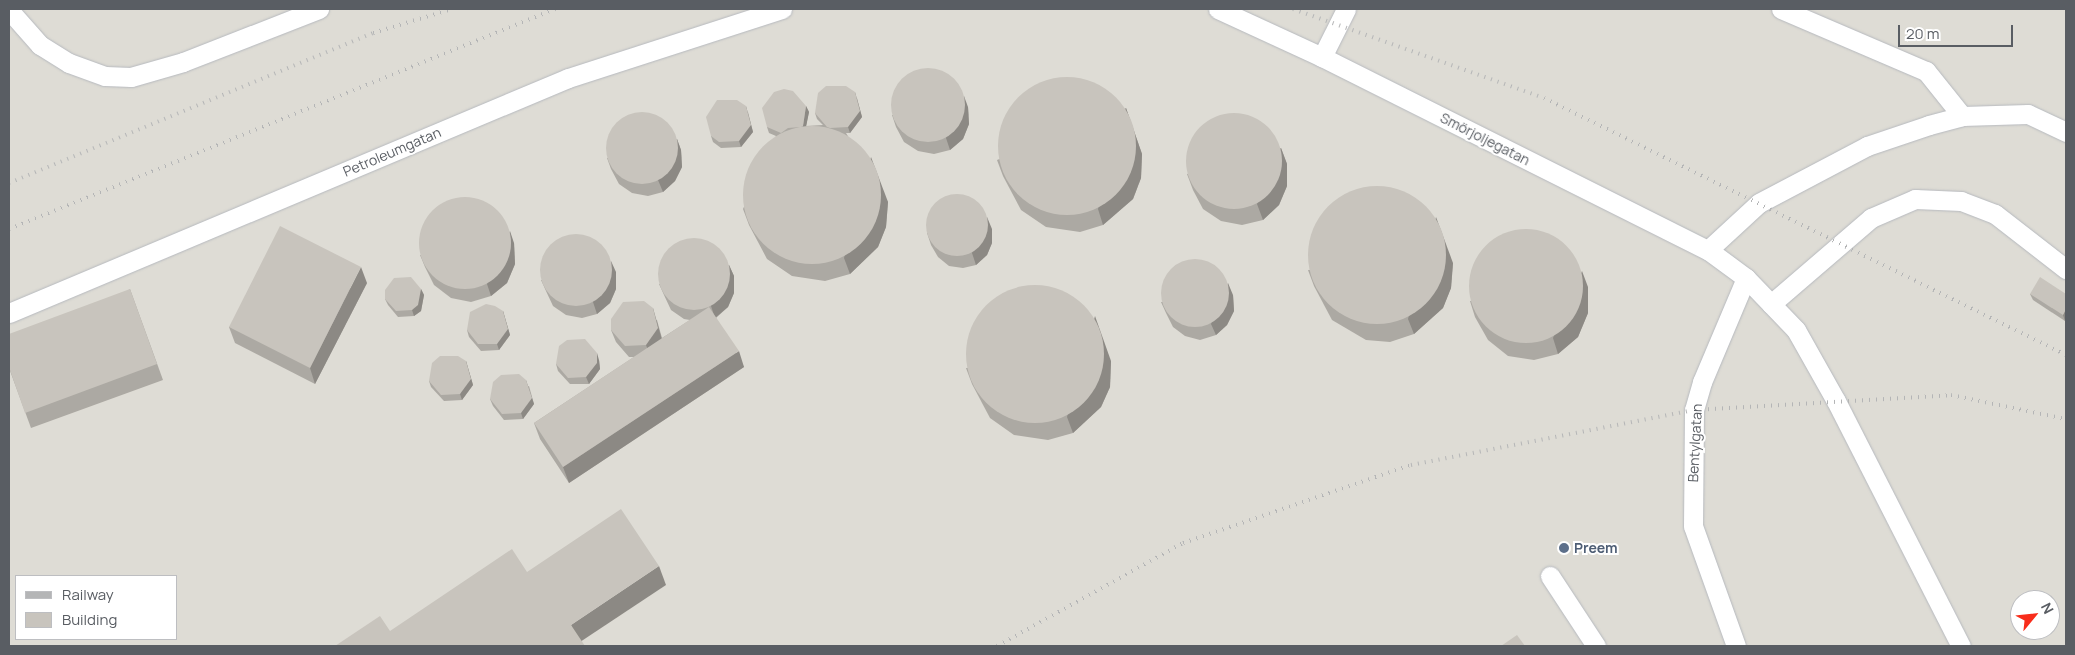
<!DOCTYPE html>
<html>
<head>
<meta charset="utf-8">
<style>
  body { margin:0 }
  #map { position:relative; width:2075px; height:655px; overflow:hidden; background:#eeeae0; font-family:Manrope,sans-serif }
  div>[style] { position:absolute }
  .industrial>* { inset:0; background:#dedcd5 }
  .roads { filter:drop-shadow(0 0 1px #b6b9be) drop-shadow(0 0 1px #b6b9be) }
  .lane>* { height:19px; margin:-9.5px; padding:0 9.5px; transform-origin:9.5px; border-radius:9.5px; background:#fff }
  .rail>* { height:4px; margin-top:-2px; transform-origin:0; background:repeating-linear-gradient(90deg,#b4b5b6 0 1px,transparent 0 7px) }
  .wall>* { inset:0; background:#aca9a3 }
  .shaded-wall>* { inset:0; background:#8c8984 }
  .building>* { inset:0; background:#c8c4bd }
  .round { border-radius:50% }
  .dots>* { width:14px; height:14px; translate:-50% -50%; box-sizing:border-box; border:2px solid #fff; border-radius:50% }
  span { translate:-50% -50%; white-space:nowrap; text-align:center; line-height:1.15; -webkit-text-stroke:4px #fff; paint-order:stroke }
  .street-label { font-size:14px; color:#595d63 }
  .service-label { font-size:14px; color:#4e5e75; font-weight:700 }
  .left { translate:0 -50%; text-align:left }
  .frame { position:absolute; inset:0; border:10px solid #595d63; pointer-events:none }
  .legend { position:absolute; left:15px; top:575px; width:162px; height:65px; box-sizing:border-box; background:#fff; border:1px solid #bdbec1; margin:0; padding:6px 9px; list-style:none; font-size:15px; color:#595d63 }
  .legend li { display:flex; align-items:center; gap:10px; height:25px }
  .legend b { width:25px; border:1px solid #bdbec1 }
  .north { position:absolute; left:2010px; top:590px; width:50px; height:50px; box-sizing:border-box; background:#fff; border:1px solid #bdbec1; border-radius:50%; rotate:62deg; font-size:14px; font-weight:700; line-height:20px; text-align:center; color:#595d63 }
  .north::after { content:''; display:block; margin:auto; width:18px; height:22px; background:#f82d1b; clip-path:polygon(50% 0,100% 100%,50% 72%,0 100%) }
  .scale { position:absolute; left:1898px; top:25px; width:115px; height:22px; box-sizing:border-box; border:2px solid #595d63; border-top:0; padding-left:6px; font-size:15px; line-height:18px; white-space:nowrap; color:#595d63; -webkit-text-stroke:4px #fff; paint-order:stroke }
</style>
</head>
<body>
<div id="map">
  <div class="industrial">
    <div style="clip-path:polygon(evenodd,9px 9px,2066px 9px,2066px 646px,9px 646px,9px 9px,16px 576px,176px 576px,176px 639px,16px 639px,16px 576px,9px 9px,2020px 600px,2050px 600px,2050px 630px,2020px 630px,2020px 600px)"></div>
  </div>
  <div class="roads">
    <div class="lane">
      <div style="left:1218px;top:9px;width:115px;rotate:24.8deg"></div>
      <div style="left:1322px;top:57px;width:432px;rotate:26.6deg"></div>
      <div style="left:1708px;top:250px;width:47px;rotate:36.4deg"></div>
      <div style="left:1746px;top:278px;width:72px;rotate:46.1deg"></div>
      <div style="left:1796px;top:330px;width:81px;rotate:60.6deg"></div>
      <div style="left:1836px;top:401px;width:275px;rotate:63deg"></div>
      <div style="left:1781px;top:9px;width:158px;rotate:23.2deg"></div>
      <div style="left:1926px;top:71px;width:58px;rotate:51.3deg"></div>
      <div style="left:9px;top:10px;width:47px;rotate:48.5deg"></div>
      <div style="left:40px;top:45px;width:34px;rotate:32deg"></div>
      <div style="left:69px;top:63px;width:38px;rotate:20deg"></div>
      <div style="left:105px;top:76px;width:26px;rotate:2deg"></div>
      <div style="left:131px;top:77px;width:54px;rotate:-16.1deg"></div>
      <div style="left:183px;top:62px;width:146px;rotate:-21.3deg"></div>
      <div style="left:1322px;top:57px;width:54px;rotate:-63.4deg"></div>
      <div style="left:1708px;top:250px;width:69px;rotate:-42.7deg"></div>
      <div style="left:1759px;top:203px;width:122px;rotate:-27.8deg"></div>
      <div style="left:1867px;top:146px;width:65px;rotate:-18.7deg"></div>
      <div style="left:1929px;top:125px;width:34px;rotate:-15deg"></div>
      <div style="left:1962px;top:116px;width:66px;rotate:-1.7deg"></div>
      <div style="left:2028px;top:114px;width:42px;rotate:25.3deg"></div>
      <div style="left:1771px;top:304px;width:132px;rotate:-40.7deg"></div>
      <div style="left:1871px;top:218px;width:48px;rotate:-23.4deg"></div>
      <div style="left:1915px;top:199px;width:46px;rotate:2.5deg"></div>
      <div style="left:1961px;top:201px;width:36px;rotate:21deg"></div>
      <div style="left:1995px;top:214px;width:90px;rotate:37.8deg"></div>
      <div style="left:9px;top:313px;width:606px;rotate:-22.8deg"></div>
      <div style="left:568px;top:78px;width:225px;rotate:-17.9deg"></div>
      <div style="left:1550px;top:576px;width:84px;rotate:56.7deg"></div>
      <div style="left:1736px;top:646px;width:127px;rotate:-109.7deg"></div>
      <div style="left:1693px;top:526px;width:116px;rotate:-89.5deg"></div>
      <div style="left:1694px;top:410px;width:29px;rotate:-74deg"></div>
      <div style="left:1702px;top:382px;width:113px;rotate:-67.1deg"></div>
    </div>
  </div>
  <div class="rail">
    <div style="left:1293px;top:9px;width:266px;rotate:19.5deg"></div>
    <div style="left:1544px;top:98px;width:582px;rotate:26.21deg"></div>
    <div style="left:9px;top:183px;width:394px;rotate:-22.4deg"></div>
    <div style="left:373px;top:33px;width:83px;rotate:-16.9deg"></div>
    <div style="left:9px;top:229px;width:589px;rotate:-21.95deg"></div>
    <div style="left:997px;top:646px;width:213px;rotate:-29deg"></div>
    <div style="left:1183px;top:543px;width:241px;rotate:-18.9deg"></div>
    <div style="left:1411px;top:465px;width:288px;rotate:-11deg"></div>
    <div style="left:1694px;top:410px;width:257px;rotate:-3.3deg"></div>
    <div style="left:1951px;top:395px;width:117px;rotate:11.8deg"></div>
  </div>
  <div class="wall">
    <div style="clip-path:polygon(857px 98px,862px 117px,850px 133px,846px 133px,888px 202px,886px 227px,878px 247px,850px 274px,825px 281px,792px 276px,767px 259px,749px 225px,743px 209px,776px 136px,769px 133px,767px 127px,806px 106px,809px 112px,806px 126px,823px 125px,817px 119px,815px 113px)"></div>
    <div style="clip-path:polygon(968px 107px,969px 124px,963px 139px,950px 150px,934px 154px,918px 151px,904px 142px,896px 127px,892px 115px)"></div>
    <div style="clip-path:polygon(1126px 108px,1142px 154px,1141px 178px,1133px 199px,1103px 225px,1080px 232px,1046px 227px,1021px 210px,1003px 176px,997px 160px)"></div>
    <div style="clip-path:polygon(748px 112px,753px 132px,741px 147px,721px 148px,713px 142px,711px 136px)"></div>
    <div style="clip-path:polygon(677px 139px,681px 150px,682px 167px,675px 181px,663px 192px,648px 196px,632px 193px,619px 184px,611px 169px,607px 158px)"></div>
    <div style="clip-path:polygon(1281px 148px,1287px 164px,1287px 186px,1279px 205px,1263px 220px,1242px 225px,1221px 221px,1203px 209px,1193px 190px,1187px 174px)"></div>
    <div style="clip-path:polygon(992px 229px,992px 243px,987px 255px,976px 265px,963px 268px,949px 266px,938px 257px,931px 245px,927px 233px)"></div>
    <div style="clip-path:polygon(514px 243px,515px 264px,507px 283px,491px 296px,471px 302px,451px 298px,434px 285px,425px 267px,420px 255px)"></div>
    <div style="clip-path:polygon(1453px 263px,1451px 288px,1443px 308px,1414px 334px,1390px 342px,1366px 340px,1332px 320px,1314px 286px,1308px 270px)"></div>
    <div style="clip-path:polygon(729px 265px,734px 276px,734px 293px,728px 307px,716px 318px,744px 367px,569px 483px,540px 439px,534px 423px,634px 357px,629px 357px,616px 342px,611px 330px,657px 320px,662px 338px,690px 320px,684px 319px,671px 310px,664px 295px,659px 284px)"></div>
    <div style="clip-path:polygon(616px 272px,616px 289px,610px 303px,597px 314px,582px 318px,566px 315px,553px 306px,546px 291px,541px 280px)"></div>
    <div style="clip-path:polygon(367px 283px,315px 384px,235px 343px,229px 327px)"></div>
    <div style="clip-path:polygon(1588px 287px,1588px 313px,1578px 337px,1558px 354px,1534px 360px,1508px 356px,1488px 340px,1475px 317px,1470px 301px)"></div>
    <div style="clip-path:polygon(130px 289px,163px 380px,31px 428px,9px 368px)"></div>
    <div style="clip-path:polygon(421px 289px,424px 295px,421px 311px,414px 316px,398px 317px,388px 305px,385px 299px)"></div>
    <div style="clip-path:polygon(2030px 294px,2066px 294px,2066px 319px,2065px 321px,2033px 300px)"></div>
    <div style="clip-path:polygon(1233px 295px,1234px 311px,1227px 325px,1216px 335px,1200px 340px,1185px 336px,1173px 327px,1166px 313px,1161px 302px)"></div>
    <div style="clip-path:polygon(503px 311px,510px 335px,499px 350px,481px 351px,469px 337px,467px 330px)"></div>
    <div style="clip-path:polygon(599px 360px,600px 369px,589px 384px,570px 384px,558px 371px,556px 364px)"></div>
    <div style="clip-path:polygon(466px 361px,473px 385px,462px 400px,444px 401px,431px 387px,429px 381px)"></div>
    <div style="clip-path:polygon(1111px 361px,1110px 387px,1101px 407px,1073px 433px,1048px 440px,1014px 435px,990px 418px,972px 384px,966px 368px)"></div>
    <div style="clip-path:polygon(529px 386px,534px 404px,523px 419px,504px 420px,493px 406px,490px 399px)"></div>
  </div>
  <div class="shaded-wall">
    <div style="clip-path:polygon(855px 92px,862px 117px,850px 133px,848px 127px)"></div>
    <div style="clip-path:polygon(964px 96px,968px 107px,969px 124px,963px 139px,950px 150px,946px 138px)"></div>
    <div style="clip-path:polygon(746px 106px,753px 132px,741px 147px,739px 141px)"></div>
    <div style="clip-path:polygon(806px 106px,809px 112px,805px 132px,803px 126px)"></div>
    <div style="clip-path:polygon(1126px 108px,1142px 154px,1141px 178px,1133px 199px,1103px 225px,1098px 209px)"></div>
    <div style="clip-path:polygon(677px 139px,681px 150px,682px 167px,675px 181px,663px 192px,658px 180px)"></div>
    <div style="clip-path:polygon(1281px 148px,1287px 164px,1287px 186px,1279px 205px,1263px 220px,1257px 204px)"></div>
    <div style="clip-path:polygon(871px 157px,888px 202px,886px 227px,878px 247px,850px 274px,844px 258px)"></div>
    <div style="clip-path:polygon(987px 217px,992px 229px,992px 243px,987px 255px,976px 265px,972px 253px)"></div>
    <div style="clip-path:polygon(1436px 217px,1453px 263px,1451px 288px,1443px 308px,1414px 334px,1408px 319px)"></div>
    <div style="clip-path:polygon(510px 231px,514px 243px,515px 264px,507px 283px,491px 296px,487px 284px)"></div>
    <div style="clip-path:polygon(611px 261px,616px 272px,616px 289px,610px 303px,597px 314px,593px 302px)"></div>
    <div style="clip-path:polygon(729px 265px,734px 276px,734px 293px,728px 307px,715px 318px,711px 306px)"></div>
    <div style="clip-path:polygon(361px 267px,367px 283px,315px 384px,310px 368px)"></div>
    <div style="clip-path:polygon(1582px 271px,1588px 287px,1588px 313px,1578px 337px,1558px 354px,1553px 338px)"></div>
    <div style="clip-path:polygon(1228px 283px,1233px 295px,1234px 311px,1227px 325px,1216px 335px,1211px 324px)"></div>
    <div style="clip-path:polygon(421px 289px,424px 295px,421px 311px,414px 316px,412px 310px)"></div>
    <div style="clip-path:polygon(653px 308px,662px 340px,650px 356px,646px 345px)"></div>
    <div style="clip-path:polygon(2066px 309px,2066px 319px,2065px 321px,2063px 315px)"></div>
    <div style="clip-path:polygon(503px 311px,510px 335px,499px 350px,497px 344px)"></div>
    <div style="clip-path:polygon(1095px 316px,1111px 361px,1110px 387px,1101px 407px,1073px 433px,1067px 417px)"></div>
    <div style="clip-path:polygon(739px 351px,744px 367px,569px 483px,563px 467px)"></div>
    <div style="clip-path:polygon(597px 353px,599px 360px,600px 369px,589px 384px,586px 377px)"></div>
    <div style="clip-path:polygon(466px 361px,473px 385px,462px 400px,460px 394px)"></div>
    <div style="clip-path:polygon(526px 380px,534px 404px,523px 419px,521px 413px)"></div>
    <div style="clip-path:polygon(659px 566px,666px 585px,577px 644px,571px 625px)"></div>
  </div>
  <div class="building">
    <div class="round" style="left:891px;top:68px;width:74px;height:74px"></div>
    <div class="round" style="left:998px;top:77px;width:138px;height:138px"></div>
    <div style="clip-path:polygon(826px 86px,846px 86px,855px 92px,860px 111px,848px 127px,830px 128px,827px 127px,815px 113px,818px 93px)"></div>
    <div style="clip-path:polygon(784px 89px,793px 91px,806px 106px,803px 126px,801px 127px,788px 128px,781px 133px,767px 127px,762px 108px,774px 92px)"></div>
    <div style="clip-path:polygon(717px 100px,737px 100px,746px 106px,751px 125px,739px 141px,719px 142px,711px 136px,706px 117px)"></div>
    <div class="round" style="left:606px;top:112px;width:72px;height:72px"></div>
    <div class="round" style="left:1186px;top:113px;width:96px;height:96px"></div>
    <div class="round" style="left:743px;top:126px;width:138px;height:138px"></div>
    <div class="round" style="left:1308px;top:186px;width:138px;height:138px"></div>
    <div class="round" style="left:926px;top:194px;width:62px;height:62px"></div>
    <div class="round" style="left:419px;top:197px;width:92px;height:92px"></div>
    <div style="clip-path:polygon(280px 226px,361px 267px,310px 368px,229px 327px)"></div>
    <div class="round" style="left:1469px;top:229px;width:114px;height:114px"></div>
    <div class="round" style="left:540px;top:234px;width:72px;height:72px"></div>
    <div class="round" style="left:658px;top:238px;width:72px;height:72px"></div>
    <div class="round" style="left:1161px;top:259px;width:68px;height:68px"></div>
    <div style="clip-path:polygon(411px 277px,421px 289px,418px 305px,412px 310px,396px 311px,385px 299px,385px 290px,394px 278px)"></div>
    <div style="clip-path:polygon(2040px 277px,2066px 294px,2066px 309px,2063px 315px,2030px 294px)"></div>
    <div class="round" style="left:966px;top:285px;width:138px;height:138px"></div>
    <div style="clip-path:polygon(130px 289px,157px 364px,25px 413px,9px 367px,9px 334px)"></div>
    <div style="clip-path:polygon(644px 301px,653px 308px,658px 328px,646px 345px,625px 346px,611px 330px,611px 319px,623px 302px)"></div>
    <div style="clip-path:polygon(486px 304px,495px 306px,503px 311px,508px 329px,497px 344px,478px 344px,467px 330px,470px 312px)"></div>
    <div style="clip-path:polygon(709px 307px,739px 351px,563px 467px,534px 423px)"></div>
    <div style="clip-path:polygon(585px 339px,597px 353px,597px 363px,586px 377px,568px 378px,556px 364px,559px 346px,567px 340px)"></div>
    <div style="clip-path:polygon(440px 356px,458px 356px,466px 361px,471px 379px,460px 394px,441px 395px,429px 381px,432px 363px)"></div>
    <div style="clip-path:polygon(519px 374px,526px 380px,532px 398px,521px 413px,502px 414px,490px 399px,493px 382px,501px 375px)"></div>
    <div style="clip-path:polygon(621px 509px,659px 566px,571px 625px,585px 646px,335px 646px,380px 616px,390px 631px,512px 549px,527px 572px)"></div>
    <div style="clip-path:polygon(1517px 635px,1525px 646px,1501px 646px)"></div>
  </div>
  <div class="dots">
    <div style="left:1564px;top:548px;background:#5c6f8a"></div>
  </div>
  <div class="street-label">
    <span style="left:1485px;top:139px;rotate:27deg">Smörjoljegatan</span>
    <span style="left:392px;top:152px;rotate:-23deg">Petroleumgatan</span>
    <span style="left:1695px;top:443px;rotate:-87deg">Bentylgatan</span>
  </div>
  <div class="service-label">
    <span class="left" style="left:1574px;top:548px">Preem</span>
  </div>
  <div class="frame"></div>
  <ul class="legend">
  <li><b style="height:6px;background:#b4b5b6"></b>Railway</li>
  <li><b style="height:14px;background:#c8c4bd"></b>Building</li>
  </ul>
  <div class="north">N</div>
  <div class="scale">20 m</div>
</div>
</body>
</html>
